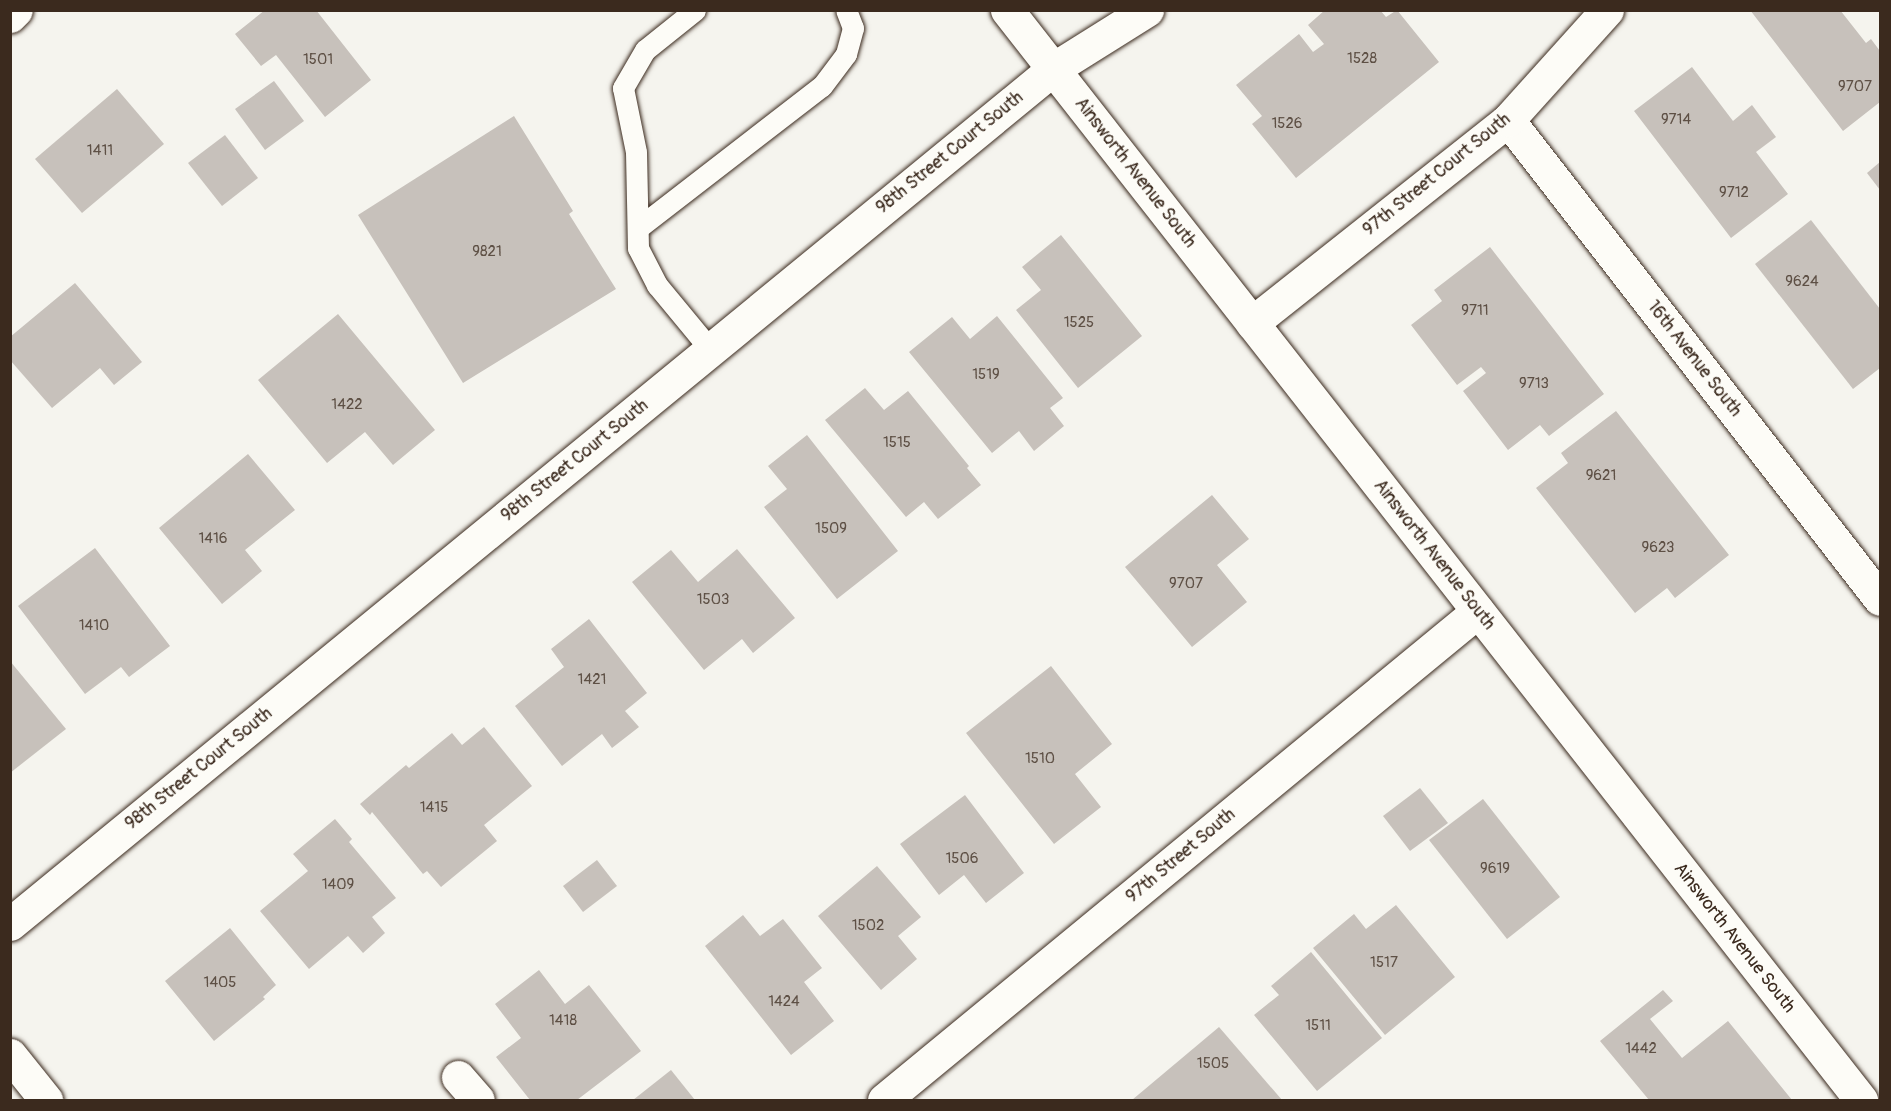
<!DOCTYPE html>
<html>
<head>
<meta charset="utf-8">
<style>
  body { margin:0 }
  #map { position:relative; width:1891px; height:1111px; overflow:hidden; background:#f5f4ee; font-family:Pangolin,sans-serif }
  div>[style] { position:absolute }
  .building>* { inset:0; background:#c7c1bb }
  .roads { filter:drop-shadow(0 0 2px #3b2a1e) drop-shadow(0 0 2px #3b2a1e) }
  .lane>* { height:21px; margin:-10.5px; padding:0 10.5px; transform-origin:10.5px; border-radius:10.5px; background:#fdfcf7 }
  .street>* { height:33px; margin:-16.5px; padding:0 16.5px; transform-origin:16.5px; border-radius:16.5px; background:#fdfcf7 }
  .secondary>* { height:33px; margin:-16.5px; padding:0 16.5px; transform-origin:16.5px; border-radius:16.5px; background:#fdfcf7 }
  span { translate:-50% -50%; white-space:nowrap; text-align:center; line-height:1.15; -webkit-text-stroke:4.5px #fdfcf7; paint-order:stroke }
  .number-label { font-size:15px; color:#5e5045 }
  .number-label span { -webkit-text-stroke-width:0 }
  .street-label { font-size:18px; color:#3b2a1e }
  .frame { position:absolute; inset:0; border:12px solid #3b2a1e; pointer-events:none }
</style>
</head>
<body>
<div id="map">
  <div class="building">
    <div style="clip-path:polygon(265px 10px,316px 10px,371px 80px,325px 117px,276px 55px,261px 66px,235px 34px)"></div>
    <div style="clip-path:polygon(1325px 10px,1380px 10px,1386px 17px,1397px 10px,1439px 62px,1296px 178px,1252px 124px,1262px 116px,1236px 85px,1299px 34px,1313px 52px,1324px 44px,1308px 25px)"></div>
    <div style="clip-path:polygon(1750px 10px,1840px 10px,1866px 43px,1871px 39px,1880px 51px,1880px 102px,1843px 131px)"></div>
    <div style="clip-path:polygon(1692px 67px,1733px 121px,1752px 105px,1776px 137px,1756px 152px,1788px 194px,1731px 238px,1634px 111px)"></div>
    <div style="clip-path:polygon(274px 81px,304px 121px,265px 150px,235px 109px)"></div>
    <div style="clip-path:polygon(117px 89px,164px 144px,82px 213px,35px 159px)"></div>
    <div style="clip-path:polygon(514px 116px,573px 211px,569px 214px,616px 289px,463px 383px,358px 215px)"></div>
    <div style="clip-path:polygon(225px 135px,258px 178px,222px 206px,188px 163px)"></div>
    <div style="clip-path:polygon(1880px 162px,1880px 190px,1867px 173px)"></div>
    <div style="clip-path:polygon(1811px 220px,1880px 309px,1880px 368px,1853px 389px,1755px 264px)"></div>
    <div style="clip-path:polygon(1061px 235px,1142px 336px,1078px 388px,1016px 310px,1041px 290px,1022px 267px)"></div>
    <div style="clip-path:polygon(1490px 247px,1604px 394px,1549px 436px,1540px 425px,1508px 450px,1463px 391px,1486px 373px,1481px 367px,1457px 385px,1411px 325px,1442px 301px,1434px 290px)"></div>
    <div style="clip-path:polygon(75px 283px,142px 362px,114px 385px,100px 368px,52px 408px,10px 360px,10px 337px)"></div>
    <div style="clip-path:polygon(338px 314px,435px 430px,393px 465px,365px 432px,327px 463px,258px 380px)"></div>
    <div style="clip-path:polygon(997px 316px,1063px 398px,1050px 408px,1064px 426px,1034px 451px,1019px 431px,992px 453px,909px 352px,952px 317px,970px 339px)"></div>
    <div style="clip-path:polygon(865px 388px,884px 410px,908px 391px,969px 466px,967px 468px,981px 485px,938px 519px,924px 502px,906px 517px,825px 420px)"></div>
    <div style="clip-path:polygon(1616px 411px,1729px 555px,1675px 598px,1667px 588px,1635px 613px,1536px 488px,1568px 463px,1561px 453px)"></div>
    <div style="clip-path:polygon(807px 435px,898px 551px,837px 599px,764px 507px,787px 489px,768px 466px)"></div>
    <div style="clip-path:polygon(248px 454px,295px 510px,245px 550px,262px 571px,222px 604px,159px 528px)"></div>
    <div style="clip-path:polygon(1212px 495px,1249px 539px,1217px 565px,1247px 602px,1192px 647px,1125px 567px)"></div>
    <div style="clip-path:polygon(95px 548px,170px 646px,129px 677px,121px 667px,85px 694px,18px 606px)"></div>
    <div style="clip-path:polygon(737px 549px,795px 618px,753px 653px,742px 639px,704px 670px,632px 582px,671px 550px,698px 582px)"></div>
    <div style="clip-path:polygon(589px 619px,647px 693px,625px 711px,639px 727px,612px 748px,602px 734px,562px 766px,515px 706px,564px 667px,551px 649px)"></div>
    <div style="clip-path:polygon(10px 661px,66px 729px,10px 773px)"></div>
    <div style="clip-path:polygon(1051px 666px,1112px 744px,1075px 774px,1101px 807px,1054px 844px,966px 733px)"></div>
    <div style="clip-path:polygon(484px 727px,532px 786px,484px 825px,497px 841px,441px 887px,427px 871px,423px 874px,372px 812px,370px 815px,360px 804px,406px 765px,409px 768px,452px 733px,462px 745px)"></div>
    <div style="clip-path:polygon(1420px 788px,1448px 823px,1410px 851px,1383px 816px)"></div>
    <div style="clip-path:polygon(965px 795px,1024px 873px,986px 903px,964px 875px,939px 895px,900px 844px)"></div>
    <div style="clip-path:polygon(1483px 799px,1560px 897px,1507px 939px,1429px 840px)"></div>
    <div style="clip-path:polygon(335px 819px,352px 839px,349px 842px,396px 898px,372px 917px,385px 933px,363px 953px,348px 936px,309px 969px,260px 911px,308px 871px,293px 854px)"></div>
    <div style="clip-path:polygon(597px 860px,617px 886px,583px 912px,563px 886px)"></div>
    <div style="clip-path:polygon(877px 866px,921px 917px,898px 936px,917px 959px,881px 990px,818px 916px)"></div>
    <div style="clip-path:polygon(1396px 905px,1455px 977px,1385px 1035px,1313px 948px,1354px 914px,1366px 929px)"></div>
    <div style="clip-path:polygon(743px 915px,760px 936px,783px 919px,822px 968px,804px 982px,834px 1021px,791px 1055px,705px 946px)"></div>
    <div style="clip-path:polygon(230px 928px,276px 985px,263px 997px,265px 999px,214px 1041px,165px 981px)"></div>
    <div style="clip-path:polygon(1311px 952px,1382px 1038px,1317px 1091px,1254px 1015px,1279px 995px,1271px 986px)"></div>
    <div style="clip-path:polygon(539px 970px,565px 1004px,589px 985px,641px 1051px,577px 1100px,530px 1100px,496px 1057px,521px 1038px,495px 1004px)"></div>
    <div style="clip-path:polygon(1663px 990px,1673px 1001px,1650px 1019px,1682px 1058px,1728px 1021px,1792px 1100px,1649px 1100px,1600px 1041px)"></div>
    <div style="clip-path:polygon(1219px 1027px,1282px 1100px,1132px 1100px)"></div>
    <div style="clip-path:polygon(671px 1070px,695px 1100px,633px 1100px)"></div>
  </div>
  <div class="roads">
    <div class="lane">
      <div style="left:695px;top:10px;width:64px;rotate:141.3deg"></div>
      <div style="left:645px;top:50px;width:44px;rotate:120.1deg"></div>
      <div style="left:623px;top:88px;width:65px;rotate:78.5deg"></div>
      <div style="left:636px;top:152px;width:96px;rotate:88.8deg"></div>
      <div style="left:638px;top:248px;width:42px;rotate:62.8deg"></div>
      <div style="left:657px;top:285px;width:83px;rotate:50.4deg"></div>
      <div style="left:638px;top:228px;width:232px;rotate:-37.7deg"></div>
      <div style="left:822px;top:86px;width:40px;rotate:-53deg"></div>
      <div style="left:846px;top:54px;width:27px;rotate:-75deg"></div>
      <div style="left:853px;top:28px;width:19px;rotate:-111deg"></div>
    </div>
    <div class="street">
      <div style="left:10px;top:16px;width:8px;rotate:-45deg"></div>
      <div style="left:1508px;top:120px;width:606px;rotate:52.17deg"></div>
      <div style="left:1252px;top:323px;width:327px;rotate:-38.4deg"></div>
      <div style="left:1508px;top:120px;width:148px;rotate:-48deg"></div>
      <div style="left:10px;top:924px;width:1349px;rotate:-39.34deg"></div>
      <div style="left:1053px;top:69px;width:111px;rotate:-32.1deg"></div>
      <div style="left:10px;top:1055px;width:58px;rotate:51.3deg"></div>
      <div style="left:458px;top:1077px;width:30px;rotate:49deg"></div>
      <div style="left:884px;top:1100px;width:769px;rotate:-39.46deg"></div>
    </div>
    <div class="secondary">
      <div style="left:1007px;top:10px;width:1385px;rotate:51.92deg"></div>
    </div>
  </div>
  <div class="number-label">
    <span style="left:1362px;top:59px">1528</span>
    <span style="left:318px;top:60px">1501</span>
    <span style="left:1855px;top:87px">9707</span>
    <span style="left:1676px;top:120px">9714</span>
    <span style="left:1287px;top:124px">1526</span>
    <span style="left:100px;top:151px">1411</span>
    <span style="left:1734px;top:193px">9712</span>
    <span style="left:487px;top:252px">9821</span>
    <span style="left:1802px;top:282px">9624</span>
    <span style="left:1475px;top:311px">9711</span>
    <span style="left:1079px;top:323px">1525</span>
    <span style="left:986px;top:375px">1519</span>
    <span style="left:1534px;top:384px">9713</span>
    <span style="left:347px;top:405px">1422</span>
    <span style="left:897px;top:443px">1515</span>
    <span style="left:1601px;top:476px">9621</span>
    <span style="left:831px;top:529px">1509</span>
    <span style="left:213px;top:539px">1416</span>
    <span style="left:1658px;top:548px">9623</span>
    <span style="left:1186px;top:584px">9707</span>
    <span style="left:713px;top:600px">1503</span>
    <span style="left:94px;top:626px">1410</span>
    <span style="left:592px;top:680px">1421</span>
    <span style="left:1040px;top:759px">1510</span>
    <span style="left:434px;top:808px">1415</span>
    <span style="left:962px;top:859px">1506</span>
    <span style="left:1495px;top:869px">9619</span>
    <span style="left:338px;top:885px">1409</span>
    <span style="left:868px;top:926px">1502</span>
    <span style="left:1384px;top:963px">1517</span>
    <span style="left:220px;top:983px">1405</span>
    <span style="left:784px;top:1002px">1424</span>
    <span style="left:563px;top:1021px">1418</span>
    <span style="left:1318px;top:1026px">1511</span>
    <span style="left:1641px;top:1049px">1442</span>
    <span style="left:1213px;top:1064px">1505</span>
  </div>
  <div class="street-label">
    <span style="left:950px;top:153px;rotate:-39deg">98th Street Court South</span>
    <span style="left:1135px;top:173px;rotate:52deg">Ainsworth Avenue South</span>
    <span style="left:1437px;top:175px;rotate:-39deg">97th Street Court South</span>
    <span style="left:1694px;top:359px;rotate:52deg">16th Avenue South</span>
    <span style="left:575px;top:461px;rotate:-39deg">98th Street Court South</span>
    <span style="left:1434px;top:555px;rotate:52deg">Ainsworth Avenue South</span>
    <span style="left:199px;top:769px;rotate:-39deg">98th Street Court South</span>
    <span style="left:1181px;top:856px;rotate:-40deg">97th Street South</span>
    <span style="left:1734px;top:938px;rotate:52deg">Ainsworth Avenue South</span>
  </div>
  <div class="frame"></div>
</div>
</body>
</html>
